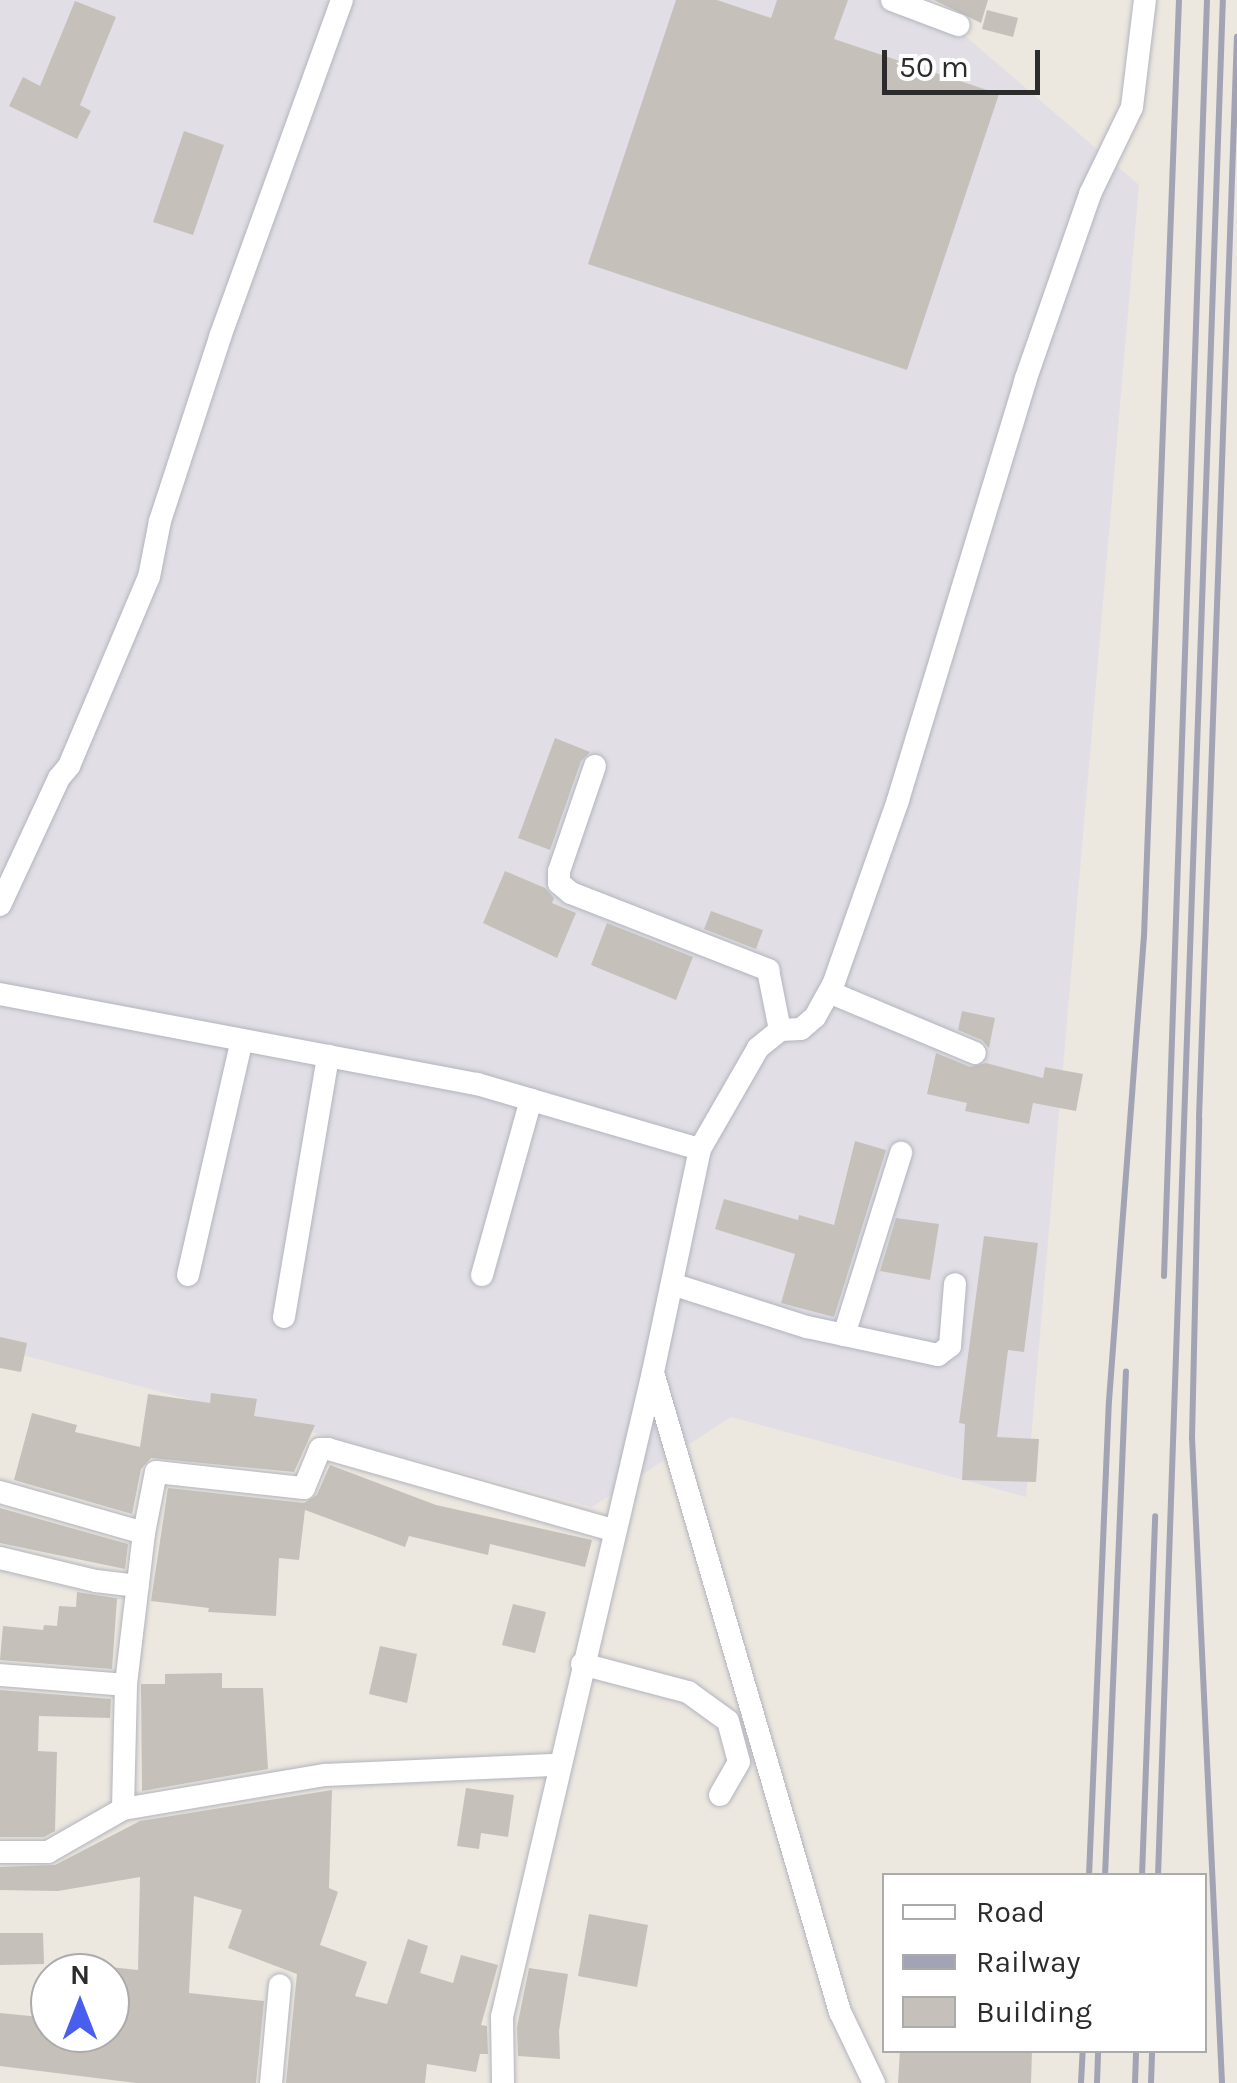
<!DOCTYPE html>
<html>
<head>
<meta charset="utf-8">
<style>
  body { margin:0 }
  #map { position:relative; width:1237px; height:2083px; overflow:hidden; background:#ece7df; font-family:Karla,sans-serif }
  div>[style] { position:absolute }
  .industrial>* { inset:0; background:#e1dfe5 }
  .building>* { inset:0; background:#c5c1ba }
  .roads { filter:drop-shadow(0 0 2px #b2b4be) drop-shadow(0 0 2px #b2b4be) }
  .minor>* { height:22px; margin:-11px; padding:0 11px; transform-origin:11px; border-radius:11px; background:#fff }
  .rail>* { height:6px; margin:-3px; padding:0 3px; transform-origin:3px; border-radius:3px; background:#a2a3b5 }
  span { translate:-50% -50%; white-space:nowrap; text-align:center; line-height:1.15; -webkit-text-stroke:8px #fff; paint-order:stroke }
  .legend { position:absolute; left:882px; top:1873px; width:325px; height:180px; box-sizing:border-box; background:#fff; border:2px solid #ababab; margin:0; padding:12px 18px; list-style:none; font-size:30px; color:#2c2c2c }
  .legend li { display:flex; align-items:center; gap:20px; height:50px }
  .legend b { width:50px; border:2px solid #ababab }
  .north { position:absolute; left:30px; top:1953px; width:100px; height:100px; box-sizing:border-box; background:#fff; border:2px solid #ababab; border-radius:50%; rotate:0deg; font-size:28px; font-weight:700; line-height:40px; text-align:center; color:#2c2c2c }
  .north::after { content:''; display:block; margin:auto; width:35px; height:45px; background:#495eef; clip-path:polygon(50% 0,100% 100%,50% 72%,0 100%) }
  .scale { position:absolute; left:882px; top:50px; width:158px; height:45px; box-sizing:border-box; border:5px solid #2c2c2c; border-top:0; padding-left:12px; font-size:30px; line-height:35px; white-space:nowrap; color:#2c2c2c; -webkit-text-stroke:8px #fff; paint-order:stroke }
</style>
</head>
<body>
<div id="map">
  <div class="industrial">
    <div style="clip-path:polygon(0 0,923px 0,1139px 185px,1026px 1497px,731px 1417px,592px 1507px,0 1349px)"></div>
  </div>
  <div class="building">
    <div style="clip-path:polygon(676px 0,717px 0,771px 18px,777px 0,848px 0,834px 39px,999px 94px,907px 370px,588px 264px)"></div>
    <div style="clip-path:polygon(934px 0,988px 0,981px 23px)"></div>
    <div style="clip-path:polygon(75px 1px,116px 17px,80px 105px,91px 111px,77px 139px,9px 106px,23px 77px,40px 86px)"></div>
    <div style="clip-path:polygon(987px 10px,1018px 18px,1013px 37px,982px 29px)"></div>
    <div style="clip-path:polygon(184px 131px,224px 145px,193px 235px,153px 222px)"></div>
    <div style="clip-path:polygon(555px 738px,590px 752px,581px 761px,550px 850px,518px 838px)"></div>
    <div style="clip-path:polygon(505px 871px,545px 888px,554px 898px,552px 903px,576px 913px,557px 958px,483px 923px)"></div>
    <div style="clip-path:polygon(711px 911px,763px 930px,756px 949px,704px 929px)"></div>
    <div style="clip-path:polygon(607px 923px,693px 957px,676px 1000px,591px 965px)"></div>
    <div style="clip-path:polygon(962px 1011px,995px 1018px,989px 1048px,982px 1040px,958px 1030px)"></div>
    <div style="clip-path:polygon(936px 1053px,970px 1067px,986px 1063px,1043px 1078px,1045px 1067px,1083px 1074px,1076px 1111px,1033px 1103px,1029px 1124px,965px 1111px,967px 1103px,927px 1094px)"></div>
    <div style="clip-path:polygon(855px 1141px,886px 1150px,834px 1317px,781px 1303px,795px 1254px,715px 1229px,724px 1199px,798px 1220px,799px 1215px,834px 1225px)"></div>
    <div style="clip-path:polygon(896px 1218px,939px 1224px,930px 1280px,880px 1271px)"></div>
    <div style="clip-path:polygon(984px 1236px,1038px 1243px,1024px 1352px,1008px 1350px,997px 1437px,1039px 1439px,1036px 1482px,962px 1480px,965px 1424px,959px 1423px)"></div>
    <div style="clip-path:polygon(0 1337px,27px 1343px,21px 1372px,0 1368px)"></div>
    <div style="clip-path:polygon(211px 1393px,257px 1399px,254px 1416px,315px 1425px,294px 1472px,151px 1458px,141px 1469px,132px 1514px,14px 1480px,32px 1413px,77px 1425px,75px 1432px,140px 1447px,148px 1394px,210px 1403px)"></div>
    <div style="clip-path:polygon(330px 1465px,436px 1505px,592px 1540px,585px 1567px,490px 1544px,488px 1555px,409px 1536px,405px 1547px,305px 1510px,299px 1560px,279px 1558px,276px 1616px,208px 1612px,209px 1608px,151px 1601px,168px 1488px,304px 1503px,317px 1495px)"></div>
    <div style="clip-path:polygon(0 1508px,128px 1544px,125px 1569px,0 1543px)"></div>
    <div style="clip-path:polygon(77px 1592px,121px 1599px,117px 1599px,112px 1669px,0 1660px,3px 1626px,43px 1630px,44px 1625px,57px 1626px,59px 1606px,76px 1607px)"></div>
    <div style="clip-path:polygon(513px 1604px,546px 1612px,535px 1653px,502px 1645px)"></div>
    <div style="clip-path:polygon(380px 1646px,417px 1654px,407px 1703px,369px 1694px)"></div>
    <div style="clip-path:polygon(222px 1673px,222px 1688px,263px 1688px,268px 1769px,142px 1791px,141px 1684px,165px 1684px,165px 1674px)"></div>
    <div style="clip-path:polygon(0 1690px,111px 1699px,110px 1718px,39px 1716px,38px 1751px,57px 1752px,55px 1831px,44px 1837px,0 1837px)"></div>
    <div style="clip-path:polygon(466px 1788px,514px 1795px,508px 1837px,481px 1833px,479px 1849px,457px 1846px)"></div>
    <div style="clip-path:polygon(332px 1790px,329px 1888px,338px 1892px,320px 1945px,367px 1962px,355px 1996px,387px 2004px,408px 1939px,428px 1946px,420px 1973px,453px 1983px,461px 1955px,498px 1965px,481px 2025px,487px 2026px,488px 2054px,480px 2054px,476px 2072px,427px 2064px,425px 2083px,286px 2083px,297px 1974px,228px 1948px,242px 1910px,194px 1896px,189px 1993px,264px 2001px,256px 2083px,136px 2083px,0 2066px,0 2013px,50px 2018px,50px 2033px,110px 2033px,110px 1967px,138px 1970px,140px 1877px,58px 1891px,0 1890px,0 1867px,55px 1865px,140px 1821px)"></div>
    <div style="clip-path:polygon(589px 1914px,648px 1925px,637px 1987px,578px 1976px)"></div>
    <div style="clip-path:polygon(0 1933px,43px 1933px,44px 1964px,0 1965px)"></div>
    <div style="clip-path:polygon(529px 1968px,568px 1974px,559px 2031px,560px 2059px,518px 2056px,517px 2027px)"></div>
    <div style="clip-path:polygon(900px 2050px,1032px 2050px,1031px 2083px,898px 2083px)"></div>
  </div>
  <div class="roads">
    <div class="minor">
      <div style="left:892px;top:0;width:71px;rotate:20.7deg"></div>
      <div style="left:595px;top:766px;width:111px;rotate:108.9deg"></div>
      <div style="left:559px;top:871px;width:12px;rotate:90deg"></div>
      <div style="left:559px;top:883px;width:16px;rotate:40deg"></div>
      <div style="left:571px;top:893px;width:212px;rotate:21.3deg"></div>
      <div style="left:768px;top:970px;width:61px;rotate:78.7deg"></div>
      <div style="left:0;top:905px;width:140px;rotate:-65.1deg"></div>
      <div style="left:59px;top:778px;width:16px;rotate:-50deg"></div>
      <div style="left:69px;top:766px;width:205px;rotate:-67.1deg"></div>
      <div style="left:149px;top:577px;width:57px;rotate:-78.9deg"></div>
      <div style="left:160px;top:521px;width:194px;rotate:-71.9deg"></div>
      <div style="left:220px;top:337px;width:358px;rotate:-70.1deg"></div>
      <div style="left:829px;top:992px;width:158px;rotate:22.7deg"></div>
      <div style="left:0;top:994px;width:485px;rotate:10.7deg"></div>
      <div style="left:477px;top:1084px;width:232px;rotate:16.3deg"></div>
      <div style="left:700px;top:1149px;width:228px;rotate:101.9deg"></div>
      <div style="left:653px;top:1372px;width:662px;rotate:103.18deg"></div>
      <div style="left:502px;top:2017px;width:66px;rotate:89.1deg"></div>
      <div style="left:700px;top:1149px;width:116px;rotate:-60.1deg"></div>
      <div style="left:758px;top:1048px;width:28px;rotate:-39deg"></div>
      <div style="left:780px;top:1030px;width:21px;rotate:-3deg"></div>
      <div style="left:801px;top:1029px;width:18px;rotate:-41deg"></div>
      <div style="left:815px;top:1017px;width:37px;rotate:-61deg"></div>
      <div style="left:833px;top:985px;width:196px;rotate:-70.6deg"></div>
      <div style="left:898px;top:800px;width:438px;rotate:-73.1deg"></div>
      <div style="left:1025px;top:381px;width:198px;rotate:-70.8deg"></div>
      <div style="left:1090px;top:194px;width:97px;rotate:-64.2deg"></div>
      <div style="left:1132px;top:107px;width:108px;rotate:-83.1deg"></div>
      <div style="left:188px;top:1275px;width:241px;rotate:-77.1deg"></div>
      <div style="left:482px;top:1275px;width:182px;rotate:-74.4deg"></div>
      <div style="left:672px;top:1284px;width:142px;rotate:17.7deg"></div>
      <div style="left:807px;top:1327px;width:134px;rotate:12.1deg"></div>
      <div style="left:938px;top:1355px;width:15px;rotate:-37deg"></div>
      <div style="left:950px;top:1346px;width:62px;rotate:-85.4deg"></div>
      <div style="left:284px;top:1317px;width:265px;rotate:-80.4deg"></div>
      <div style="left:844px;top:1335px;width:191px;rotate:-72.6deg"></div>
      <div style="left:654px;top:1376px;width:663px;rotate:73.7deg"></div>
      <div style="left:840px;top:2012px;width:79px;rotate:64.4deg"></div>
      <div style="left:0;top:1492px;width:150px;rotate:15.9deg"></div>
      <div style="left:144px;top:1533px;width:153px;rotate:96.8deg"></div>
      <div style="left:126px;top:1685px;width:124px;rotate:91.4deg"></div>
      <div style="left:144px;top:1533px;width:62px;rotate:-78.9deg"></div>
      <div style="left:156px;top:1472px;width:149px;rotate:6.2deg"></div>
      <div style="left:304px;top:1488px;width:42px;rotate:-67.7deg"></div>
      <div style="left:320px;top:1449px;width:8px"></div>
      <div style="left:328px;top:1449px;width:298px;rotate:15.9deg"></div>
      <div style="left:0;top:1558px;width:99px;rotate:13.5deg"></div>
      <div style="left:96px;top:1581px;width:42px;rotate:6.8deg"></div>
      <div style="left:582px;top:1664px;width:110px;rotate:14.8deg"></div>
      <div style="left:688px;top:1692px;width:49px;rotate:35.9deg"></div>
      <div style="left:728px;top:1721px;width:42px;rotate:75deg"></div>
      <div style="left:739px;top:1762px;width:38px;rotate:120deg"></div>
      <div style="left:0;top:1675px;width:126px;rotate:4.5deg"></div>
      <div style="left:0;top:1852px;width:48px"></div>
      <div style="left:48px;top:1852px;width:86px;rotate:-29.8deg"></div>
      <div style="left:123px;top:1809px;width:205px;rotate:-9.6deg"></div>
      <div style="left:325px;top:1775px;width:233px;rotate:-2.5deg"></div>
      <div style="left:271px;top:2083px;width:98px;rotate:-84.8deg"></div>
    </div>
  </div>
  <div class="rail">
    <div style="left:1164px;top:1276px;width:1277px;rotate:-88.07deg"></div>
    <div style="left:1089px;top:1876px;width:475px;rotate:-87.6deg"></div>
    <div style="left:1109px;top:1401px;width:466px;rotate:-85.7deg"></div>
    <div style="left:1144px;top:936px;width:937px;rotate:-87.86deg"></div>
    <div style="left:1105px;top:1876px;width:505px;rotate:-87.62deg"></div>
    <div style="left:1142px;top:1876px;width:360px;rotate:-87.9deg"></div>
    <div style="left:1158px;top:1876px;width:1877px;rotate:-88.02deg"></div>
    <div style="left:1081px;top:2083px;width:33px;rotate:-87deg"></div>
    <div style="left:1097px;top:2083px;width:33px;rotate:-88deg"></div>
    <div style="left:1135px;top:2083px;width:33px;rotate:-88deg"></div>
    <div style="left:1151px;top:2083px;width:33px;rotate:-88deg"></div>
    <div style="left:1222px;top:2083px;width:646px;rotate:-92.66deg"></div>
    <div style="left:1192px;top:1438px;width:320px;rotate:-88.7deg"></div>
    <div style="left:1199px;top:1118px;width:1082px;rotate:-87.99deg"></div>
  </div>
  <ul class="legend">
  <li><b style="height:12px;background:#fff"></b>Road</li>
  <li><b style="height:12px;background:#a2a3b5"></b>Railway</li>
  <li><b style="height:28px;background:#c5c1ba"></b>Building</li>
  </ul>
  <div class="north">N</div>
  <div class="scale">50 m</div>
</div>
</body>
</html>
